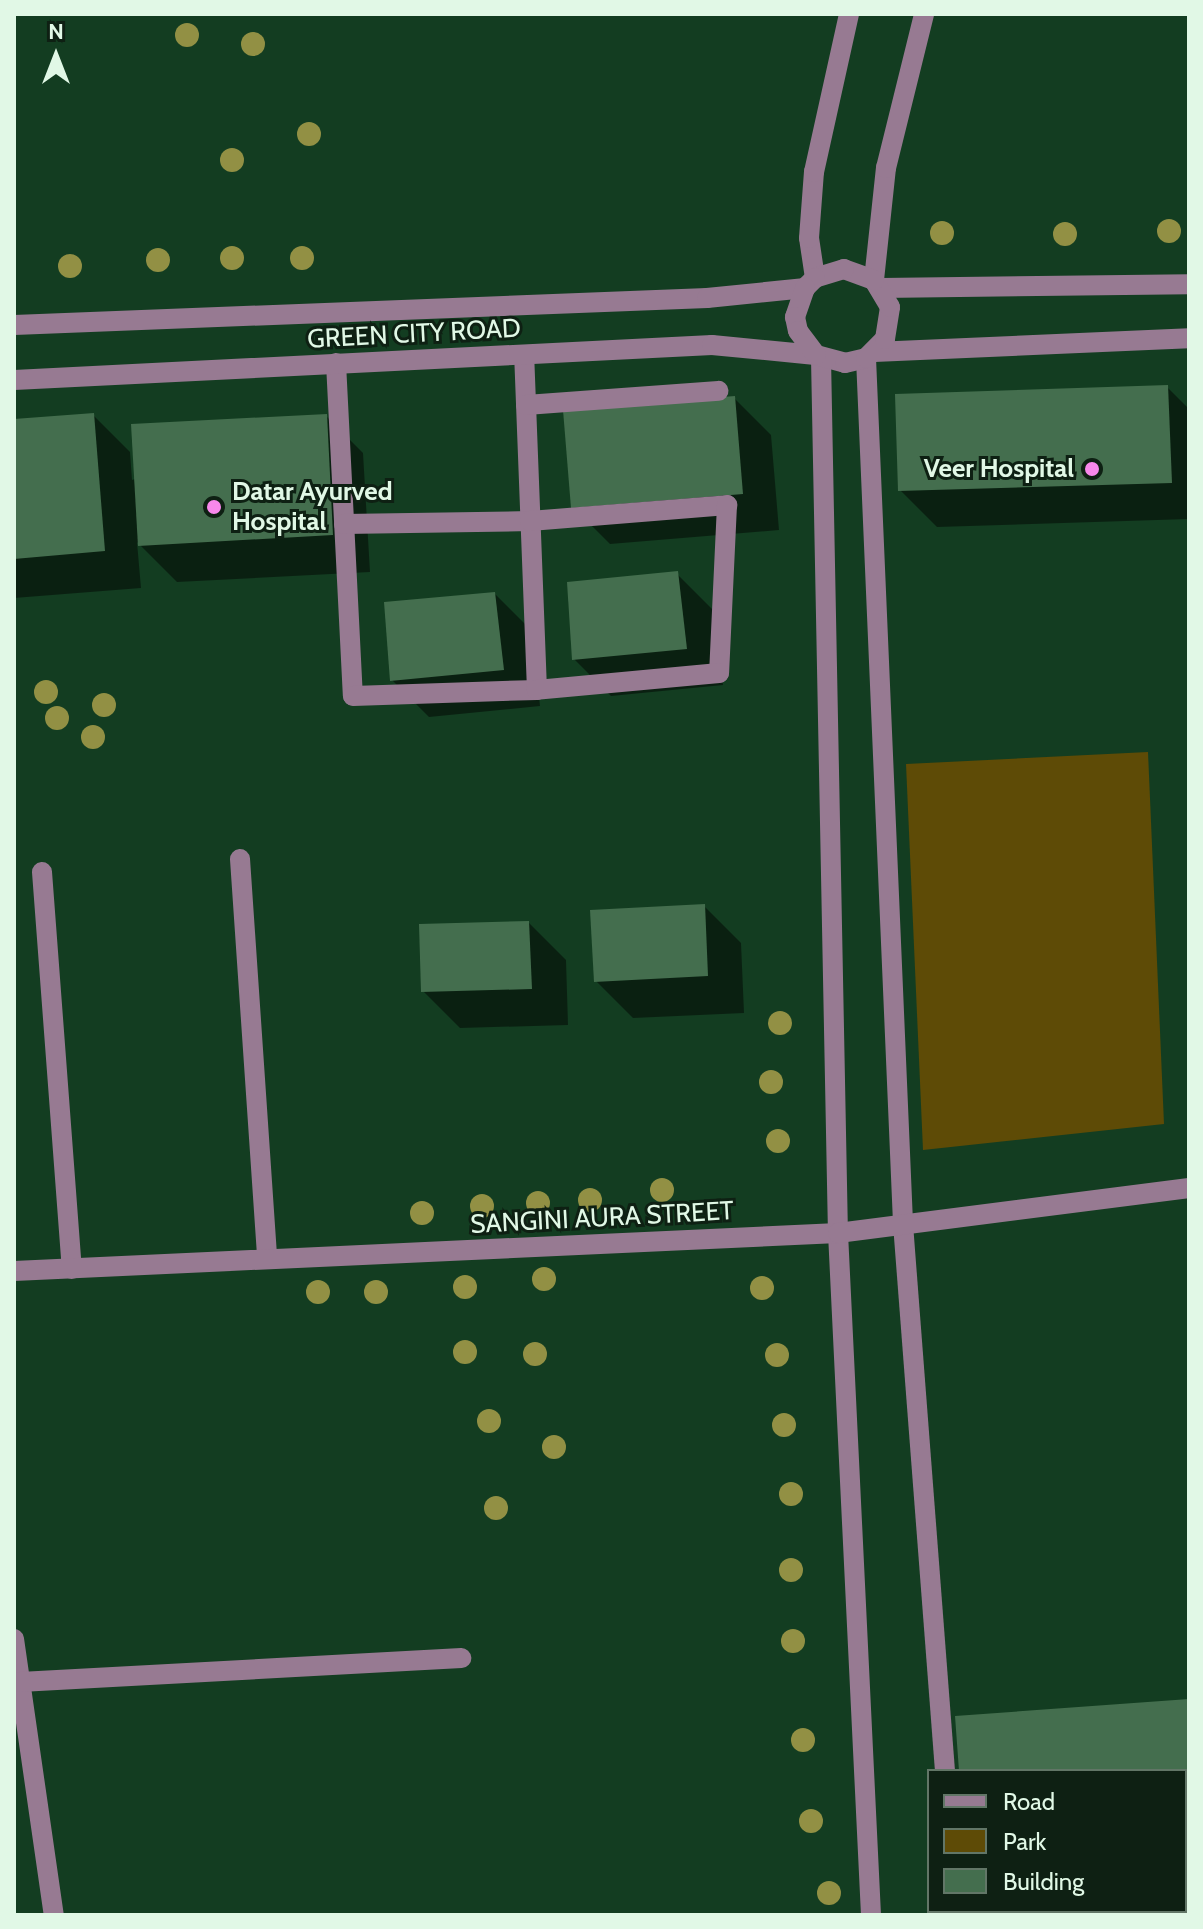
<!DOCTYPE html>
<html>
<head>
<meta charset="utf-8">
<style>
  body { margin:0 }
  #map { position:relative; width:1203px; height:1929px; overflow:hidden; background:#133d21; font-family:Cabin,sans-serif }
  div>[style] { position:absolute }
  .green>* { inset:0; background:#5e4b06 }
  .shadow>* { inset:0; background:#0007 }
  .building>* { inset:0; background:#446e4e }
  .minor>* { height:20px; margin:-10px; padding:0 10px; transform-origin:10px; border-radius:10px; background:#977a92 }
  .trees>* { width:24px; height:24px; margin:-12px; border-radius:50%; background:#929044 }
  .dots>* { width:22px; height:22px; translate:-50% -50%; box-sizing:border-box; border:4px solid #0e2013; border-radius:50% }
  span { translate:-50% -50%; white-space:nowrap; text-align:center; line-height:1.15; -webkit-text-stroke:6px #0e2013; paint-order:stroke }
  .street-label { font-size:26px; color:#e1f8e6 }
  .poi-label { font-size:26px; color:#e1f8e6; font-weight:700 }
  .right { translate:-100% -50%; text-align:right }
  .left { translate:0 -50%; text-align:left }
  .frame { position:absolute; inset:0; border:16px solid #e1f8e6; pointer-events:none }
  .legend { position:absolute; left:927px; top:1769px; width:260px; height:144px; box-sizing:border-box; background:#0e2013; border:2px solid #627667; margin:0; padding:10px 14px; list-style:none; font-size:24px; color:#e1f8e6 }
  .legend li { display:flex; align-items:center; gap:16px; height:40px }
  .legend b { width:40px; border:2px solid #627667 }
  .north { position:absolute; left:16px; top:16px; width:80px; height:80px; -webkit-text-stroke:6px #0e2013; paint-order:stroke; rotate:0deg; font-size:22px; font-weight:700; line-height:32px; text-align:center; color:#e1f8e6 }
  .north::after { content:''; display:block; margin:auto; width:28px; height:36px; background:#e1f8e6; clip-path:polygon(50% 0,100% 100%,50% 72%,0 100%) }
</style>
</head>
<body>
<div id="map">
  <div class="green">
    <div style="clip-path:polygon(1148px 752px,1164px 1124px,923px 1150px,906px 764px)"></div>
  </div>
  <div class="shadow">
    <div style="clip-path:polygon(1168px 388px,1189px 409px,1189px 519px,937px 527px,900px 490px)"></div>
    <div style="clip-path:polygon(734px 398px,771px 435px,779px 530px,610px 544px,573px 507px)"></div>
    <div style="clip-path:polygon(93px 415px,130px 452px,132px 480px,326px 416px,363px 453px,370px 572px,177px 582px,137px 542px,141px 588px,14px 598px,14px 421px)"></div>
    <div style="clip-path:polygon(677px 574px,714px 611px,723px 685px,611px 696px,574px 659px)"></div>
    <div style="clip-path:polygon(495px 594px,532px 631px,540px 706px,429px 717px,392px 680px)"></div>
    <div style="clip-path:polygon(704px 906px,741px 943px,744px 1013px,633px 1018px,596px 981px)"></div>
    <div style="clip-path:polygon(529px 923px,566px 960px,568px 1025px,460px 1028px,423px 991px)"></div>
    <div style="clip-path:polygon(1189px 1701px,1189px 1822px,1185px 1822px,1185px 1771px,961px 1771px)"></div>
  </div>
  <div class="building">
    <div style="clip-path:polygon(1168px 385px,1172px 483px,898px 491px,895px 394px)"></div>
    <div style="clip-path:polygon(735px 396px,743px 494px,571px 508px,563px 410px)"></div>
    <div style="clip-path:polygon(94px 413px,105px 551px,14px 559px,14px 419px)"></div>
    <div style="clip-path:polygon(327px 414px,333px 535px,138px 546px,131px 424px)"></div>
    <div style="clip-path:polygon(678px 571px,687px 649px,572px 660px,567px 582px)"></div>
    <div style="clip-path:polygon(495px 592px,504px 670px,390px 681px,384px 602px)"></div>
    <div style="clip-path:polygon(705px 904px,708px 976px,594px 982px,590px 910px)"></div>
    <div style="clip-path:polygon(529px 921px,532px 989px,421px 992px,419px 924px)"></div>
    <div style="clip-path:polygon(1189px 1699px,1189px 1783px,1185px 1771px,959px 1771px,955px 1716px)"></div>
  </div>
  <div class="minor">
    <div style="left:815px;top:278px;width:40px;rotate:-98.5deg"></div>
    <div style="left:809px;top:238px;width:66px;rotate:-85.7deg"></div>
    <div style="left:814px;top:172px;width:162px;rotate:-77.5deg"></div>
    <div style="left:874px;top:280px;width:113px;rotate:-83.9deg"></div>
    <div style="left:886px;top:168px;width:159px;rotate:-76.1deg"></div>
    <div style="left:881px;top:288px;width:308px;rotate:-0.7deg"></div>
    <div style="left:14px;top:325px;width:694px;rotate:-2.23deg"></div>
    <div style="left:707px;top:298px;width:99px;rotate:-5.8deg"></div>
    <div style="left:874px;top:352px;width:315px;rotate:-2.5deg"></div>
    <div style="left:821px;top:358px;width:875px;rotate:88.89deg"></div>
    <div style="left:838px;top:1233px;width:683px;rotate:87.23deg"></div>
    <div style="left:866px;top:358px;width:867px;rotate:87.55deg"></div>
    <div style="left:903px;top:1224px;width:549px;rotate:85.61deg"></div>
    <div style="left:336px;top:363px;width:333px;rotate:87.1deg"></div>
    <div style="left:353px;top:696px;width:184px;rotate:-1.9deg"></div>
    <div style="left:537px;top:690px;width:335px;rotate:-92.2deg"></div>
    <div style="left:14px;top:380px;width:699px;rotate:-2.87deg"></div>
    <div style="left:712px;top:345px;width:104px;rotate:5.5deg"></div>
    <div style="left:816px;top:355px;width:30px;rotate:15deg"></div>
    <div style="left:845px;top:363px;width:22px;rotate:-13deg"></div>
    <div style="left:866px;top:358px;width:27px;rotate:-45deg"></div>
    <div style="left:885px;top:339px;width:32px;rotate:-81deg"></div>
    <div style="left:890px;top:307px;width:31px;rotate:-121deg"></div>
    <div style="left:874px;top:280px;width:32px;rotate:-160deg"></div>
    <div style="left:844px;top:269px;width:30px;rotate:163deg"></div>
    <div style="left:815px;top:278px;width:14px;rotate:135deg"></div>
    <div style="left:805px;top:288px;width:31px;rotate:109deg"></div>
    <div style="left:795px;top:317px;width:14px;rotate:78deg"></div>
    <div style="left:798px;top:331px;width:30px;rotate:53deg"></div>
    <div style="left:526px;top:405px;width:193px;rotate:-4.2deg"></div>
    <div style="left:344px;top:524px;width:186px;rotate:-0.9deg"></div>
    <div style="left:530px;top:521px;width:198px;rotate:-4.6deg"></div>
    <div style="left:727px;top:505px;width:168px;rotate:92.7deg"></div>
    <div style="left:719px;top:673px;width:183px;rotate:174.7deg"></div>
    <div style="left:240px;top:859px;width:401px;rotate:86.1deg"></div>
    <div style="left:42px;top:872px;width:398px;rotate:85.7deg"></div>
    <div style="left:14px;top:1271px;width:825px;rotate:-2.64deg"></div>
    <div style="left:838px;top:1233px;width:354px;rotate:-7.3deg"></div>
    <div style="left:14px;top:1639px;width:279px;rotate:81.8deg"></div>
    <div style="left:20px;top:1682px;width:442px;rotate:-3.1deg"></div>
    <div style="left:955px;top:1911px;width:4px;rotate:90deg"></div>
  </div>
  <div class="trees">
    <div style="left:187px;top:35px"></div>
    <div style="left:253px;top:44px"></div>
    <div style="left:309px;top:134px"></div>
    <div style="left:232px;top:160px"></div>
    <div style="left:1169px;top:231px"></div>
    <div style="left:942px;top:233px"></div>
    <div style="left:1065px;top:234px"></div>
    <div style="left:232px;top:258px"></div>
    <div style="left:302px;top:258px"></div>
    <div style="left:158px;top:260px"></div>
    <div style="left:70px;top:266px"></div>
    <div style="left:46px;top:692px"></div>
    <div style="left:104px;top:705px"></div>
    <div style="left:57px;top:718px"></div>
    <div style="left:93px;top:737px"></div>
    <div style="left:780px;top:1023px"></div>
    <div style="left:771px;top:1082px"></div>
    <div style="left:778px;top:1141px"></div>
    <div style="left:662px;top:1190px"></div>
    <div style="left:590px;top:1200px"></div>
    <div style="left:538px;top:1203px"></div>
    <div style="left:482px;top:1206px"></div>
    <div style="left:422px;top:1213px"></div>
    <div style="left:544px;top:1279px"></div>
    <div style="left:465px;top:1287px"></div>
    <div style="left:762px;top:1288px"></div>
    <div style="left:318px;top:1292px"></div>
    <div style="left:376px;top:1292px"></div>
    <div style="left:465px;top:1352px"></div>
    <div style="left:535px;top:1354px"></div>
    <div style="left:777px;top:1355px"></div>
    <div style="left:489px;top:1421px"></div>
    <div style="left:784px;top:1425px"></div>
    <div style="left:554px;top:1447px"></div>
    <div style="left:791px;top:1494px"></div>
    <div style="left:496px;top:1508px"></div>
    <div style="left:791px;top:1570px"></div>
    <div style="left:793px;top:1641px"></div>
    <div style="left:803px;top:1740px"></div>
    <div style="left:811px;top:1821px"></div>
    <div style="left:829px;top:1893px"></div>
  </div>
  <div class="dots">
    <div style="left:1092px;top:469px;background:#f788eb"></div>
    <div style="left:214px;top:507px;background:#f788eb"></div>
  </div>
  <div class="street-label">
    <span style="left:414px;top:334px;rotate:-3deg">GREEN CITY ROAD</span>
    <span style="left:602px;top:1218px;rotate:-3deg">SANGINI AURA STREET</span>
  </div>
  <div class="poi-label">
    <span class="right" style="left:1074px;top:469px">Veer Hospital</span>
    <span class="left" style="left:232px;top:507px">Datar Ayurved<br>Hospital</span>
  </div>
  <div class="frame"></div>
  <ul class="legend">
  <li><b style="height:10px;background:#977a92"></b>Road</li>
  <li><b style="height:22px;background:#5e4b06"></b>Park</li>
  <li><b style="height:22px;background:#446e4e"></b>Building</li>
  </ul>
  <div class="north">N</div>
</div>
</body>
</html>
